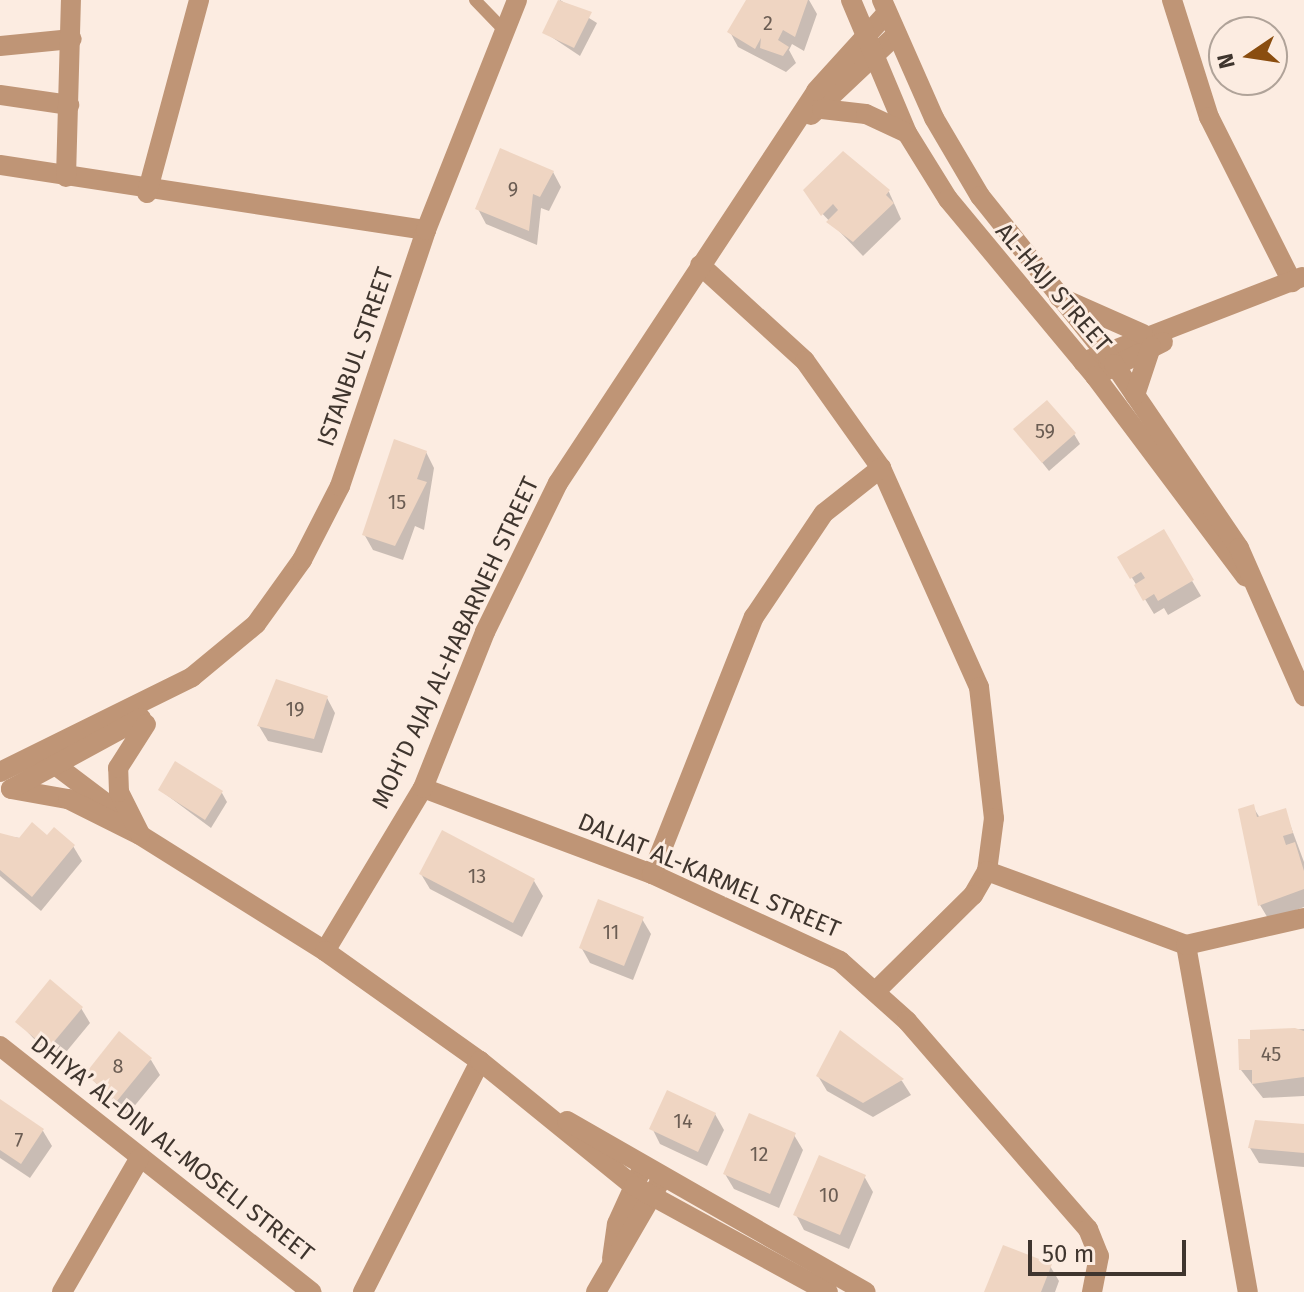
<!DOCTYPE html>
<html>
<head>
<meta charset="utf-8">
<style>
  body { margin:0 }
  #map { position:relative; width:1304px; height:1292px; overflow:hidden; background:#fcece1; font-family:"Fira Sans",sans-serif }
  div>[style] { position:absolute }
  .shadow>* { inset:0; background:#0003 }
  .building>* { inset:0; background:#efd5c2 }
  .service>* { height:12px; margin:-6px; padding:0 6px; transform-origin:6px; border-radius:6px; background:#bf9576 }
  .minor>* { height:20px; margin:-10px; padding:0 10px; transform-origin:10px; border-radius:10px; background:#bf9576 }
  .tertiary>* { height:20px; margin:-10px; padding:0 10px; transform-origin:10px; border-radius:10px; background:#bf9576 }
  span { translate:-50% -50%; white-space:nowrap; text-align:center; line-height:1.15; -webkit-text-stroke:6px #fcece1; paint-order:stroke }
  .number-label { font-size:20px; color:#6b5d53 }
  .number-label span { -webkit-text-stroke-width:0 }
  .street-label { font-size:24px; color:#3f352e }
  .north { position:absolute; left:1208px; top:16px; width:80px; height:80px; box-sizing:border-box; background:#fcece1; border:2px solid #b0a399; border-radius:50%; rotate:257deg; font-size:22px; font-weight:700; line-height:32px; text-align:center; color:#3f352e }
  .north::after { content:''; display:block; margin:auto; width:28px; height:36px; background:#8a4d0f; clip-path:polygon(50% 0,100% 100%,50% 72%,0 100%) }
  .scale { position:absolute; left:1028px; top:1240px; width:158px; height:36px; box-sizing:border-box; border:4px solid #3f352e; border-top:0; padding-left:10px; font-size:24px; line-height:28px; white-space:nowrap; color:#3f352e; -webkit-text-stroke:6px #fcece1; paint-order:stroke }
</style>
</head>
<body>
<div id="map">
  <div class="shadow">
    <div style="clip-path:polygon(560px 0,597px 23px,580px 56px,544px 32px)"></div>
    <div style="clip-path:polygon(749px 0,809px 0,817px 14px,804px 51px,792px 44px,789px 50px,796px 63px,786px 72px,738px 47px,730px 32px)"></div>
    <div style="clip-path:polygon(843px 153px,889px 192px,901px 219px,863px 256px,814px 205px)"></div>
    <div style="clip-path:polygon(553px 172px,561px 187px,549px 211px,541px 208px,537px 245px,486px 224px,478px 209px)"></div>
    <div style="clip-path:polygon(1016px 430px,1074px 434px,1080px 444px,1049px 471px)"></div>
    <div style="clip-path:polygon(426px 452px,434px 468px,424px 530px,415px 526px,403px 560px,373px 550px,364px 534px)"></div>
    <div style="clip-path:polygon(1163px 532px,1201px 596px,1168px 615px,1164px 608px,1154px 614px,1120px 558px)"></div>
    <div style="clip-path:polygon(327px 698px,335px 713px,322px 753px,268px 741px,259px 726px)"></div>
    <div style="clip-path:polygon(160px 790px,222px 793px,227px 802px,211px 828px)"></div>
    <div style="clip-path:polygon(1253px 807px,1260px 818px,1285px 811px,1304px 862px,1304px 907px,1269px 920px,1260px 905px)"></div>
    <div style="clip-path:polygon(0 835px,73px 846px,82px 861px,41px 911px,0 876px)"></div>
    <div style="clip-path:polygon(421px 874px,534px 881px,543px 896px,522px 937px,430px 889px)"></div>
    <div style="clip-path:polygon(642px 919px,651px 934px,633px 980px,590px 963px,581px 947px)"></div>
    <div style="clip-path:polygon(81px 1008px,90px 1023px,57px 1063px,18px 1022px)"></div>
    <div style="clip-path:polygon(1304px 1029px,1304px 1096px,1263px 1098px,1241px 1070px,1252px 1032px)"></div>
    <div style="clip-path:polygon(841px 1033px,902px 1081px,911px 1095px,873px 1117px,827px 1091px,818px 1076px)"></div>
    <div style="clip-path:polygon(151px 1060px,160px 1075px,127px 1115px,87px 1074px)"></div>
    <div style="clip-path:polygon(0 1102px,43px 1131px,52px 1146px,30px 1178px,0 1158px)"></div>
    <div style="clip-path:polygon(715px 1114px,724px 1130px,707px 1166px,660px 1144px,652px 1128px)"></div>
    <div style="clip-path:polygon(1304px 1126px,1304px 1167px,1259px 1163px,1250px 1148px)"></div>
    <div style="clip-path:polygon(794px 1135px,803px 1150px,779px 1208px,734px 1189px,725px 1174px)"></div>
    <div style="clip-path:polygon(864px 1176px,873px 1192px,849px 1249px,804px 1230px,796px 1215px)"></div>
    <div style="clip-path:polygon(1050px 1266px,1059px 1281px,1055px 1292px,987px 1292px)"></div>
  </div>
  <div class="building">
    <div style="clip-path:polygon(558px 0,592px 12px,574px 48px,542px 33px)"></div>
    <div style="clip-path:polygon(746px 0,808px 0,795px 37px,783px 30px,778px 40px,789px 47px,783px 56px,760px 48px,761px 38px,755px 49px,727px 32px)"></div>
    <div style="clip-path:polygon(500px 148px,554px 171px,540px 197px,533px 194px,529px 231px,475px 209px)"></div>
    <div style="clip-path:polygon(843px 151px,890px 190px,886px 195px,894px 203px,853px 242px,826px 222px,838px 210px,833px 204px,821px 216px,803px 190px)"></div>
    <div style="clip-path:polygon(1047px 400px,1076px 433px,1042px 463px,1013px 429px)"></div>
    <div style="clip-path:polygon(394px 439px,427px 451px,417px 479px,427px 482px,395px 546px,362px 535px)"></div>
    <div style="clip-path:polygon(1164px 529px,1194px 580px,1158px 601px,1154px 594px,1143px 601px,1134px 585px,1145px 578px,1141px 572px,1130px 579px,1117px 557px)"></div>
    <div style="clip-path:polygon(276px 679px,328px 696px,314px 739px,257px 726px)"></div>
    <div style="clip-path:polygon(175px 761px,223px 791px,205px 820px,158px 790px)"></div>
    <div style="clip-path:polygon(1254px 804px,1257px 817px,1286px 808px,1293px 833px,1283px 836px,1286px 845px,1295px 842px,1304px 871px,1304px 889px,1258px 906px,1238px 809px)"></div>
    <div style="clip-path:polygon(32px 822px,47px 835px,54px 827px,75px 845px,32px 897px,0 870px,0 833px,19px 838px)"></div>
    <div style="clip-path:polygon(442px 830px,535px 879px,513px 923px,419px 874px)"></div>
    <div style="clip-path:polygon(598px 899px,644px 917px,624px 966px,579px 948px)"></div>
    <div style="clip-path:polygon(50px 979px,83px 1007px,48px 1049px,15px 1022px)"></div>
    <div style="clip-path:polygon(1295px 1028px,1304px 1031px,1304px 1077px,1252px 1084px,1252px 1070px,1239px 1070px,1238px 1039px,1250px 1039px,1250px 1030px)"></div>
    <div style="clip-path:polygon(840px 1030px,904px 1079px,863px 1103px,816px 1076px)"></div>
    <div style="clip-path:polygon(119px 1031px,152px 1058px,117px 1101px,85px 1074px)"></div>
    <div style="clip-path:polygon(667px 1090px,716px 1113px,698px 1152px,649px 1129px)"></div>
    <div style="clip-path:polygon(0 1099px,44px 1129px,21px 1164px,0 1150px)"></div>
    <div style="clip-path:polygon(749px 1113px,796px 1133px,770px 1194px,723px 1174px)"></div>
    <div style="clip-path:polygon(1255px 1120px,1304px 1124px,1304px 1153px,1248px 1148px)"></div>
    <div style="clip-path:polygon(819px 1155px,866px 1175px,840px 1235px,793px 1215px)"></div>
    <div style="clip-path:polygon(1003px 1245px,1052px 1264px,1041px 1292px,984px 1292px)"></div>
  </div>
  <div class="service">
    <div style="left:475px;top:0;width:42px;rotate:46deg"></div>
  </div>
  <div class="minor">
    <div style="left:1172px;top:0;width:123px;rotate:72.5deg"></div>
    <div style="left:1209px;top:117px;width:185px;rotate:63.3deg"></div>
    <div style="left:0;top:46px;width:72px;rotate:-5.6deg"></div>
    <div style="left:0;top:95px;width:70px;rotate:8.2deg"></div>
    <div style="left:811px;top:115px;width:117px;rotate:-43.3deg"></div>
    <div style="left:0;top:165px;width:431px;rotate:8.7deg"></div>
    <div style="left:66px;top:177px;width:177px;rotate:-88.4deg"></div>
    <div style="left:147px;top:193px;width:200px;rotate:-74.9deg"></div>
    <div style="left:700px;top:265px;width:142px;rotate:42.4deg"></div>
    <div style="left:805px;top:361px;width:131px;rotate:54.6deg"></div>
    <div style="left:881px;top:468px;width:240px;rotate:65.9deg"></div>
    <div style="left:979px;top:687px;width:132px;rotate:83.5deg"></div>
    <div style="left:994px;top:818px;width:53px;rotate:97.5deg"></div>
    <div style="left:987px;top:871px;width:28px;rotate:120deg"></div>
    <div style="left:973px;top:895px;width:135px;rotate:135.3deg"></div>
    <div style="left:1083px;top:362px;width:235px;rotate:-21.2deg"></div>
    <div style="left:1095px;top:376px;width:76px;rotate:-26.6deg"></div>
    <div style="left:423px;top:788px;width:245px;rotate:20.6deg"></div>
    <div style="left:652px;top:874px;width:207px;rotate:24.8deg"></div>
    <div style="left:840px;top:961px;width:90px;rotate:41.8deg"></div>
    <div style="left:907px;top:1021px;width:276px;rotate:49deg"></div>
    <div style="left:1088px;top:1229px;width:29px;rotate:68deg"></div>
    <div style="left:1099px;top:1256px;width:37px;rotate:101deg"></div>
    <div style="left:987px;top:871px;width:212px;rotate:20.4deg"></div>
    <div style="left:1186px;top:945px;width:352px;rotate:79.9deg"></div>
    <div style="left:652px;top:874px;width:277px;rotate:-68.4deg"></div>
    <div style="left:754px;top:617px;width:125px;rotate:-56.1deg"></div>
    <div style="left:824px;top:513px;width:73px;rotate:-38.3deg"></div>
    <div style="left:1186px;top:945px;width:121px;rotate:-12.9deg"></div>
    <div style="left:325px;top:951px;width:190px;rotate:-59deg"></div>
    <div style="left:423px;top:788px;width:168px;rotate:-68.3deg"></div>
    <div style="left:485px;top:632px;width:166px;rotate:-63.9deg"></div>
    <div style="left:558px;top:483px;width:469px;rotate:-56.6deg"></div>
    <div style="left:816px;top:91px;width:105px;rotate:-47.7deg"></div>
    <div style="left:0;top:1046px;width:397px;rotate:38.3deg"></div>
    <div style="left:612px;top:1259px;width:35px;rotate:-82deg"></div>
    <div style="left:617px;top:1224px;width:60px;rotate:-65.6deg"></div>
    <div style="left:62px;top:1292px;width:154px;rotate:-59.9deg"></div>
    <div style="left:363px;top:1292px;width:259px;rotate:-63.1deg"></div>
    <div style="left:596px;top:1292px;width:129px;rotate:-59.9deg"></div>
  </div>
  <div class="tertiary">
    <div style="left:851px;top:0;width:144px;rotate:67.2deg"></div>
    <div style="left:907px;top:133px;width:78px;rotate:58.2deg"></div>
    <div style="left:948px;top:199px;width:230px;rotate:50.3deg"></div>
    <div style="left:1095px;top:376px;width:251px;rotate:53.1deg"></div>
    <div style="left:882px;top:0;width:129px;rotate:66.2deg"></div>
    <div style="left:934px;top:118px;width:91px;rotate:59.5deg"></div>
    <div style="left:980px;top:196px;width:215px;rotate:51.4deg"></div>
    <div style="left:1114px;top:364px;width:222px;rotate:55.8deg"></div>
    <div style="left:1239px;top:548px;width:162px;rotate:66.3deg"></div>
    <div style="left:822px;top:109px;width:44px;rotate:6.5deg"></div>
    <div style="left:866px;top:114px;width:45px;rotate:24.9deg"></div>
    <div style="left:1059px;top:297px;width:92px;rotate:23.8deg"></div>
    <div style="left:1135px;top:395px;width:51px;rotate:-71.6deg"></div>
    <div style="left:54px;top:764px;width:83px;rotate:37.1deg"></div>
    <div style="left:0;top:772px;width:214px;rotate:-26.3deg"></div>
    <div style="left:192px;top:677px;width:83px;rotate:-39.6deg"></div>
    <div style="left:256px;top:624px;width:79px;rotate:-54.3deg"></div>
    <div style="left:302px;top:560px;width:83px;rotate:-62.8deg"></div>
    <div style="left:340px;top:486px;width:270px;rotate:-71.4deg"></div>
    <div style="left:426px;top:230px;width:247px;rotate:-68.4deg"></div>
    <div style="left:11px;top:789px;width:58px;rotate:10deg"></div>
    <div style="left:68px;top:799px;width:80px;rotate:26.6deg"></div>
    <div style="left:140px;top:835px;width:218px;rotate:32.1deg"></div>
    <div style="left:325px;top:951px;width:190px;rotate:35.4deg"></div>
    <div style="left:480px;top:1061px;width:198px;rotate:39.1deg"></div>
    <div style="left:634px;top:1186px;width:221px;rotate:28.7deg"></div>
    <div style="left:11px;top:789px;width:148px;rotate:-28.6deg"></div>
    <div style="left:140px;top:834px;width:47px;rotate:-116.6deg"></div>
    <div style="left:119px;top:792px;width:24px;rotate:-92deg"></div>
    <div style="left:118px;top:768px;width:52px;rotate:-57.5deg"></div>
    <div style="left:567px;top:1121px;width:344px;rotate:29.8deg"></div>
  </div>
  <div class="number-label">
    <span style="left:768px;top:23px">2</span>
    <span style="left:513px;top:189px">9</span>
    <span style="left:1045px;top:431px">59</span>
    <span style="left:397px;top:502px">15</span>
    <span style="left:295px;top:709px">19</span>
    <span style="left:477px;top:876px">13</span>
    <span style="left:611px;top:932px">11</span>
    <span style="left:1271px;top:1054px">45</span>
    <span style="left:118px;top:1066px">8</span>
    <span style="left:683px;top:1121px">14</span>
    <span style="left:19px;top:1140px">7</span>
    <span style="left:759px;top:1154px">12</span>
    <span style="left:829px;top:1195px">10</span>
  </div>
  <div class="street-label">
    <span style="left:1053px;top:288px;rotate:49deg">AL-HAJJ STREET</span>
    <span style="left:356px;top:357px;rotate:-71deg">ISTANBUL STREET</span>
    <span style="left:456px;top:643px;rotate:-65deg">MOH’D AJAJ AL-HABARNEH STREET</span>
    <span style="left:709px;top:876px;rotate:23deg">DALIAT AL-KARMEL STREET</span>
    <span style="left:172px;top:1149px;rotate:38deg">DHIYA’ AL-DIN AL-MOSELI STREET</span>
  </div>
  <div class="north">N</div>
  <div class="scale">50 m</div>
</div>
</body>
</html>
